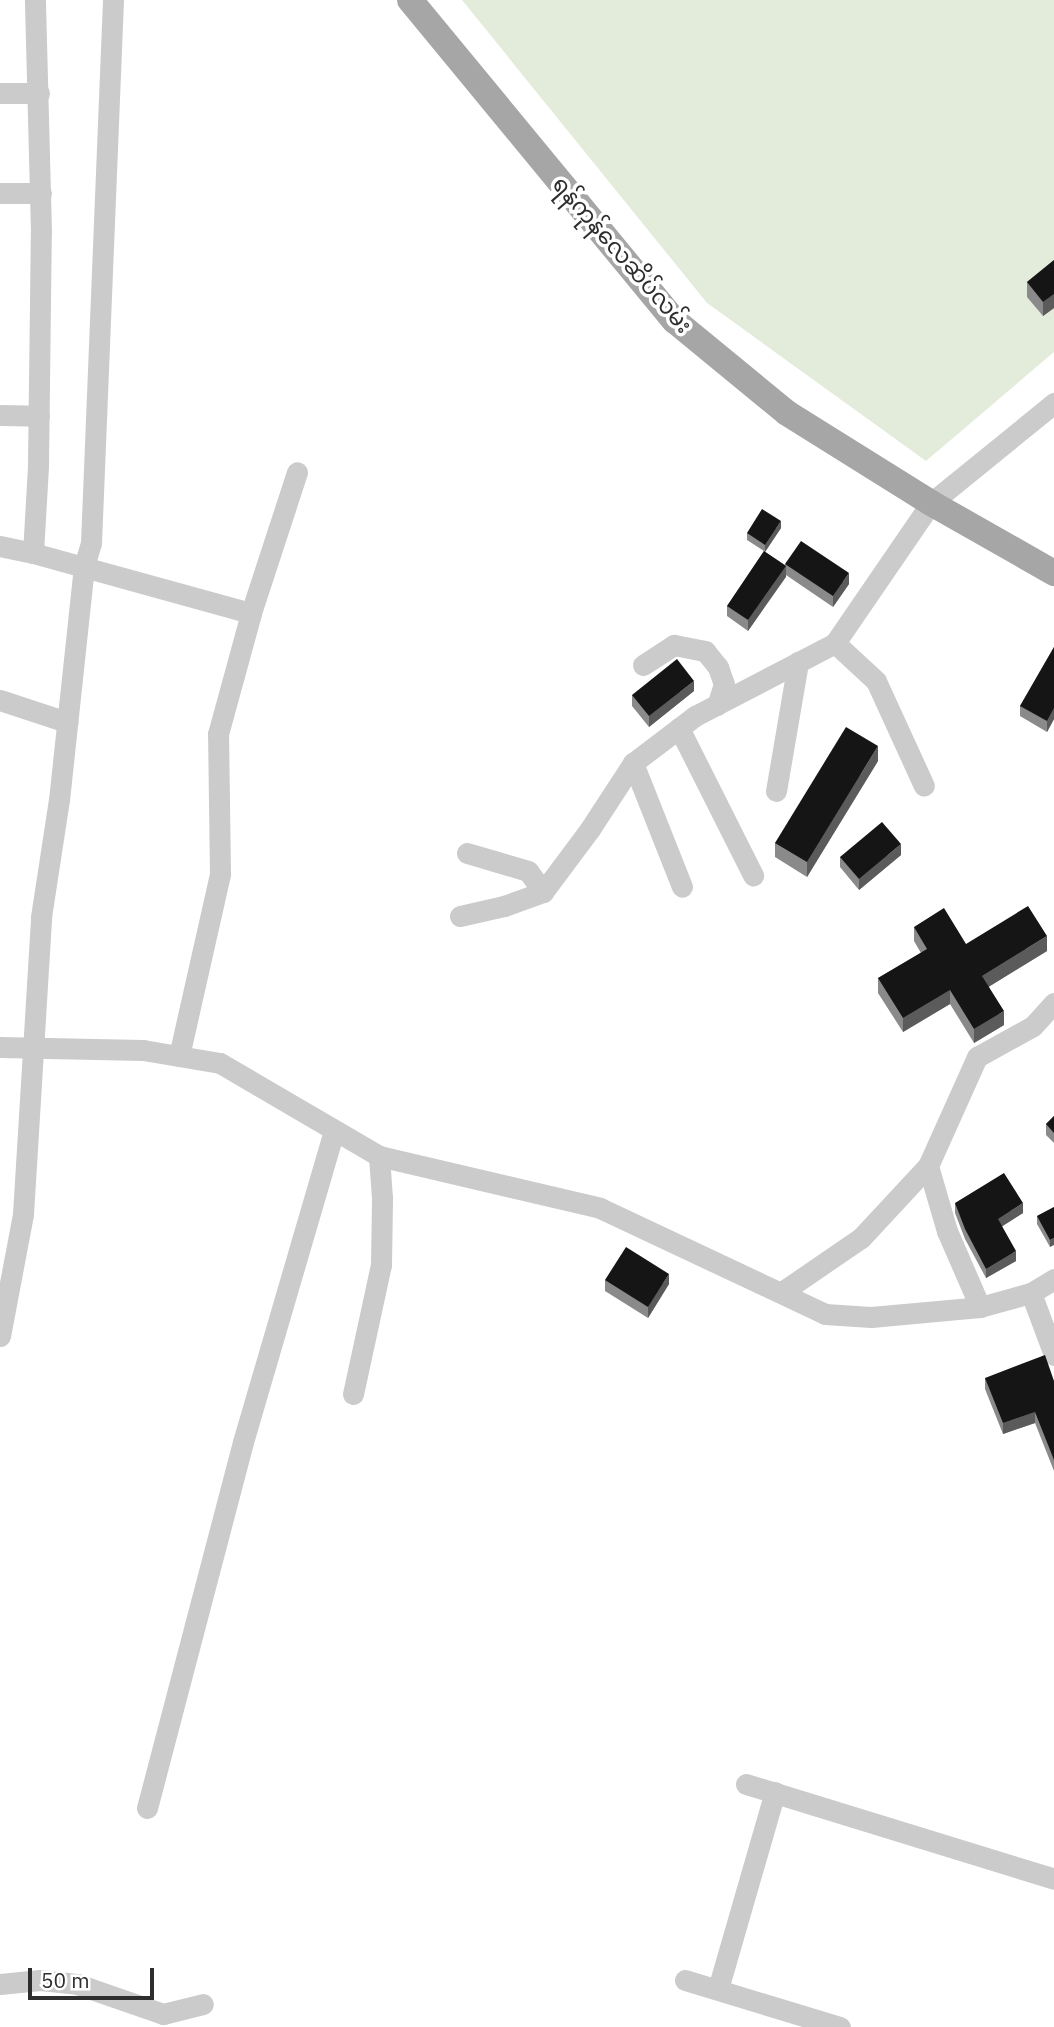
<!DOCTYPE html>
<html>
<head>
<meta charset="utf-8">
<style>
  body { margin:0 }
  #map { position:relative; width:1054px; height:2027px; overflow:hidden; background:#fff; font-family:"IBM Plex Sans","Noto Sans Myanmar",sans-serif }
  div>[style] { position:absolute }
  .green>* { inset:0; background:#e3ecda }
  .minor>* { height:21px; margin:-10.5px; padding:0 10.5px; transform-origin:10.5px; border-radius:10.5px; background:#cbcbcb }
  .major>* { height:26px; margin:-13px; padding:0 13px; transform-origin:13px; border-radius:13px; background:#a6a6a6 }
  .wall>* { inset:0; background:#8a8a8a }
  .shaded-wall>* { inset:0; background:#5b5b5b }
  .building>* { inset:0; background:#151515 }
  span { translate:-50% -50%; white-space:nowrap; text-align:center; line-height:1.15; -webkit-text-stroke:7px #fff; paint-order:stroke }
  .street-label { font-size:23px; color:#2e2e2e }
  .scale { position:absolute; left:28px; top:1968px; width:126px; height:32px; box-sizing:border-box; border:4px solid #2e2e2e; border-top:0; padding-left:9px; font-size:21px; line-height:24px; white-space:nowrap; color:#2e2e2e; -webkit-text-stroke:5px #fff; paint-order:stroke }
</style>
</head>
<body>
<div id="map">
  <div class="green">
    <div style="clip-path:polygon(462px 0,1054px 0,1054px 352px,926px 461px,707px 303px)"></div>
  </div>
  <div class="minor">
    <div style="left:0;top:93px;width:39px"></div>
    <div style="left:0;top:193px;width:41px"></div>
    <div style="left:0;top:415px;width:39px;rotate:1deg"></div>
    <div style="left:0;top:546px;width:34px;rotate:12deg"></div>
    <div style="left:33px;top:553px;width:88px;rotate:-86.7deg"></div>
    <div style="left:38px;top:465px;width:233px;rotate:-89.3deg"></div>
    <div style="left:41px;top:232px;width:232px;rotate:-91.5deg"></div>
    <div style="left:33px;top:553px;width:226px;rotate:15.4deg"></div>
    <div style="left:835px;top:643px;width:56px;rotate:42.8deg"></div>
    <div style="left:876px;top:681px;width:115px;rotate:65.4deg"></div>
    <div style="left:643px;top:665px;width:37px;rotate:-33deg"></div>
    <div style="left:674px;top:645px;width:32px;rotate:11deg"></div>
    <div style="left:705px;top:651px;width:21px;rotate:51deg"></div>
    <div style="left:718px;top:667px;width:18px;rotate:71deg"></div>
    <div style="left:724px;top:684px;width:22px;rotate:108deg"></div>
    <div style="left:0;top:700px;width:71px;rotate:18.2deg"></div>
    <div style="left:679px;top:728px;width:165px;rotate:63.3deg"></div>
    <div style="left:633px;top:763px;width:133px;rotate:68.4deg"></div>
    <div style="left:776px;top:791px;width:131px;rotate:-80.3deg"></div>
    <div style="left:467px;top:853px;width:64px;rotate:16.4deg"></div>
    <div style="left:528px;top:871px;width:26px;rotate:54deg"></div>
    <div style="left:460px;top:916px;width:45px;rotate:-12.8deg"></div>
    <div style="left:504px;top:906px;width:41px;rotate:-19.7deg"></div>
    <div style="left:543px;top:892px;width:79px;rotate:-53.3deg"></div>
    <div style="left:590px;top:829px;width:79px;rotate:-56.9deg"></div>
    <div style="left:633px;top:763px;width:78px;rotate:-37.2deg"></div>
    <div style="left:695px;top:716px;width:158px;rotate:-27.5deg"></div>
    <div style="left:835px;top:643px;width:170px;rotate:-55.6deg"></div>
    <div style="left:931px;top:503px;width:159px;rotate:-39.1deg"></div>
    <div style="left:0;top:1047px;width:143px;rotate:1.2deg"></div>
    <div style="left:143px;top:1050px;width:78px;rotate:9.6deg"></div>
    <div style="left:220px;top:1063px;width:184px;rotate:30.3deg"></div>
    <div style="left:379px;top:1156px;width:227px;rotate:13.2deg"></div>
    <div style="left:600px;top:1208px;width:249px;rotate:25.2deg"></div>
    <div style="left:825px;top:1314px;width:46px;rotate:3.7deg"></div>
    <div style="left:871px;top:1317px;width:109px;rotate:-5.2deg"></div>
    <div style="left:980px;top:1307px;width:53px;rotate:-15.4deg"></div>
    <div style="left:1031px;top:1293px;width:27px;rotate:-31deg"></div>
    <div style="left:179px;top:1056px;width:187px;rotate:-77.3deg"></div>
    <div style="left:220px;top:874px;width:140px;rotate:-90.8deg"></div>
    <div style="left:218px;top:734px;width:125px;rotate:-74.7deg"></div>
    <div style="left:251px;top:613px;width:148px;rotate:-71.9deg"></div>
    <div style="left:928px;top:1166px;width:68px;rotate:73.7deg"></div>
    <div style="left:947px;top:1231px;width:83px;rotate:66.5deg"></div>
    <div style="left:782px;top:1292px;width:96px;rotate:-34.4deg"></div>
    <div style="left:861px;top:1238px;width:98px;rotate:-47.1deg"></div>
    <div style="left:928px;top:1166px;width:120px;rotate:-65.8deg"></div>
    <div style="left:977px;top:1057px;width:64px;rotate:-29deg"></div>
    <div style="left:1033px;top:1026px;width:31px;rotate:-48deg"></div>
    <div style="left:1031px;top:1293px;width:66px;rotate:69.6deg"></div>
    <div style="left:0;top:1336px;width:124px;rotate:-79.3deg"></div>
    <div style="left:23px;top:1214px;width:298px;rotate:-86.5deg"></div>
    <div style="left:41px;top:917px;width:118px;rotate:-81.3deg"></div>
    <div style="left:59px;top:800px;width:235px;rotate:-83.9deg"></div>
    <div style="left:84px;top:566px;width:24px;rotate:-73deg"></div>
    <div style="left:91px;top:543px;width:543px;rotate:-87.68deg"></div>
    <div style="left:353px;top:1394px;width:132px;rotate:-77.8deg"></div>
    <div style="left:381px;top:1265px;width:67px;rotate:-89.1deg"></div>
    <div style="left:382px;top:1198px;width:42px;rotate:-94.1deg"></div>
    <div style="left:746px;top:1784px;width:322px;rotate:17.1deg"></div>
    <div style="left:147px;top:1808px;width:378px;rotate:-75.3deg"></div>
    <div style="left:243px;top:1442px;width:325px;rotate:-73.7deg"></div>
    <div style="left:685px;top:1980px;width:162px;rotate:16.9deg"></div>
    <div style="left:0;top:1984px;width:40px;rotate:-5.7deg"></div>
    <div style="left:40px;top:1980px;width:37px;rotate:6deg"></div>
    <div style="left:77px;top:1984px;width:91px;rotate:19.2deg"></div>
    <div style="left:163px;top:2014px;width:41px;rotate:-14deg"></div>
    <div style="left:718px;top:1989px;width:205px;rotate:-73.9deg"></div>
  </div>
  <div class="major">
    <div style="left:410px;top:0;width:416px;rotate:50.5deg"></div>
    <div style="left:675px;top:321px;width:145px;rotate:39.4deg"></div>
    <div style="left:787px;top:413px;width:170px;rotate:32deg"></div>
    <div style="left:931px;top:503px;width:142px;rotate:29.6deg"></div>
  </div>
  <div class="wall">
    <div style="clip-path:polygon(1054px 260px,1054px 308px,1043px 316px,1027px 297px,1027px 282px)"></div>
    <div style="clip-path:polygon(781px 528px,765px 552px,785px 565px,785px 564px,849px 584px,833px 607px,786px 575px,748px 631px,727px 616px,727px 606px,764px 551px,747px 540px,747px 533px)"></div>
    <div style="clip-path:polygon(1054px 647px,1054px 719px,1047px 732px,1020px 716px,1020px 706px)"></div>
    <div style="clip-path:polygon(694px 691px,649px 727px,632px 706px,632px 695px)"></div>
    <div style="clip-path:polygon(878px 761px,807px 877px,775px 857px,775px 843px)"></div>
    <div style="clip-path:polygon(901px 855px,859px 890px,840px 867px,840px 857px)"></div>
    <div style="clip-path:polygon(914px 927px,966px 944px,1047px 951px,988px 987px,1004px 1025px,974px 1043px,950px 1004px,903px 1032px,878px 993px,878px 978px,921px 953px,914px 941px)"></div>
    <div style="clip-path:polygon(1054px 1116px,1054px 1143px,1046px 1135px,1046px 1124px)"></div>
    <div style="clip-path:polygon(955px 1203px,1023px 1213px,1002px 1226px,1016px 1261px,986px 1278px,965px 1239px,955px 1213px)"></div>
    <div style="clip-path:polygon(1054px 1207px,1050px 1247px,1037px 1224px,1037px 1216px)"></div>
    <div style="clip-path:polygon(605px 1280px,669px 1284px,648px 1318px,605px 1291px)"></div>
    <div style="clip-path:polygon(985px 1378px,1054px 1381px,1054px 1471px,1035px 1423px,1003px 1434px,985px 1389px)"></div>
  </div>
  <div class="shaded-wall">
    <div style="clip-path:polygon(1054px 294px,1054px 308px,1043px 316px,1043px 302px)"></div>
    <div style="clip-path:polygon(781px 521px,781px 528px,765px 552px,765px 545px)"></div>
    <div style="clip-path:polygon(786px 566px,786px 577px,748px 631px,748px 620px)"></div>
    <div style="clip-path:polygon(849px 573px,849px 584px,833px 607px,833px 596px)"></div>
    <div style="clip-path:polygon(694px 681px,694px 691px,649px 727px,649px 716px)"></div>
    <div style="clip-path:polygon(1054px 708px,1054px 719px,1047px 732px,1047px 721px)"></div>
    <div style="clip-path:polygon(878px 746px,878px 761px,807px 877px,807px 862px)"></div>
    <div style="clip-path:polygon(901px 844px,901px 855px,859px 890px,859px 879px)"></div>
    <div style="clip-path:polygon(1047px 936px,1047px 951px,982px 991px,982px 976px)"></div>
    <div style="clip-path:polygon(950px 990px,950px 1004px,903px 1032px,903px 1018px)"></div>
    <div style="clip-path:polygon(1004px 1011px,1004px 1025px,974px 1043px,974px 1029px)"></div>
    <div style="clip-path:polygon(1023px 1203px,1023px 1213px,998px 1229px,998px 1219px)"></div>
    <div style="clip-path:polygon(1054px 1238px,1054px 1245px,1050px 1247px,1050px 1240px)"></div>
    <div style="clip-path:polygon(1016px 1251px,1016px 1261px,986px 1278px,986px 1269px)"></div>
    <div style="clip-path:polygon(669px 1274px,669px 1284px,648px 1318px,648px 1307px)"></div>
    <div style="clip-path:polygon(1035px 1412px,1035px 1423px,1003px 1434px,1003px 1423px)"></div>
  </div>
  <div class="building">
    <div style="clip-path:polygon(1054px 260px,1054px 294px,1043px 302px,1027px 282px)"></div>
    <div style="clip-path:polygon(762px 509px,781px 521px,765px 545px,747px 533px)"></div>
    <div style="clip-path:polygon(801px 541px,849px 573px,833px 596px,785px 564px)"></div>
    <div style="clip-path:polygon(764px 551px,786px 566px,748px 620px,727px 606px)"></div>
    <div style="clip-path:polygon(1054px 647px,1054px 708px,1047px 721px,1020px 706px)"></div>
    <div style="clip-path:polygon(677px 659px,694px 681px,649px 716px,632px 695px)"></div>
    <div style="clip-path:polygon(846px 727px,878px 746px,807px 862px,775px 843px)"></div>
    <div style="clip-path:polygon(882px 822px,901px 844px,859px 879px,840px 857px)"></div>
    <div style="clip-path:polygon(1028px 906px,1047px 936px,982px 976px,1004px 1011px,974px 1029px,950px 990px,903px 1018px,878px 978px,927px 949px,914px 927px,944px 908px,966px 944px)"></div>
    <div style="clip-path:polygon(1054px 1116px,1054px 1133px,1046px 1124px)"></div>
    <div style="clip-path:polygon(1004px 1173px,1023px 1203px,998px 1219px,1016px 1251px,986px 1269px,965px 1229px,955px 1203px)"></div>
    <div style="clip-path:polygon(1054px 1207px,1054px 1238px,1050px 1240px,1037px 1216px)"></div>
    <div style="clip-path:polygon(626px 1247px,669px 1274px,648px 1307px,605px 1280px)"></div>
    <div style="clip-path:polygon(1045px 1355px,1054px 1381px,1054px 1460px,1035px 1412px,1003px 1423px,985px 1378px)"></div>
  </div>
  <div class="street-label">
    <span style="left:623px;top:254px;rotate:49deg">ရန်ကုန်လေဆိပ်လမ်း</span>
  </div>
  <div class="scale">50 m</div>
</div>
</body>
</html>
